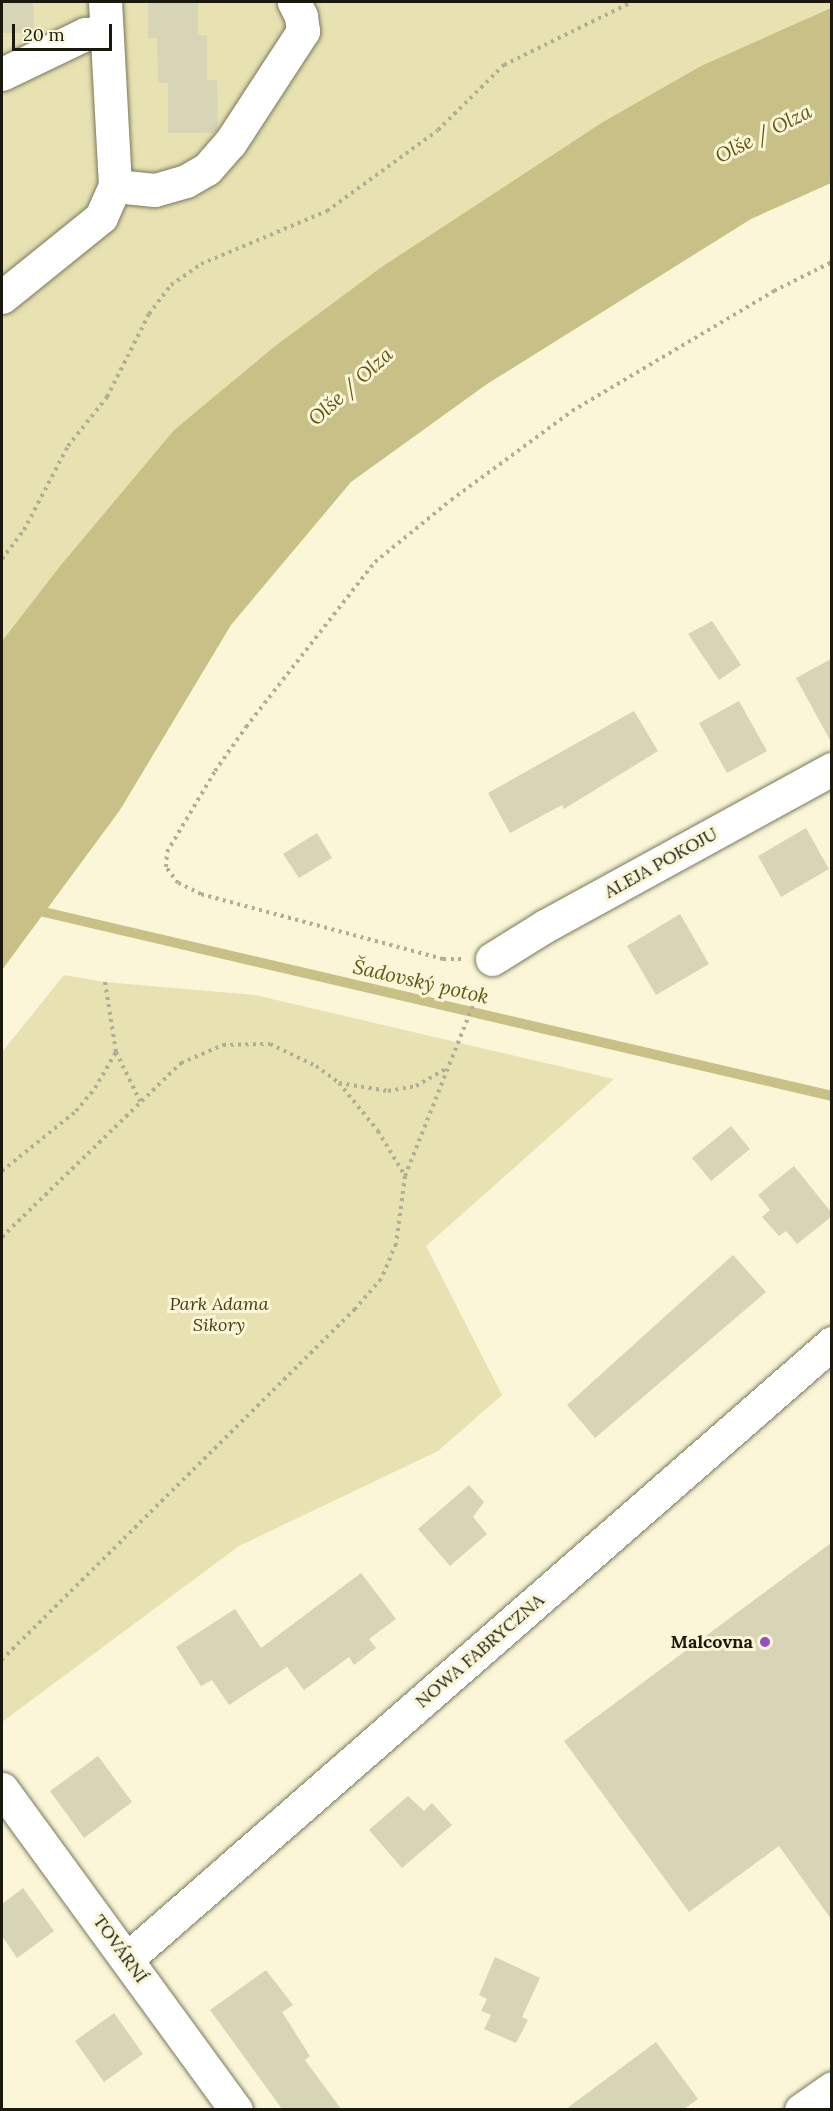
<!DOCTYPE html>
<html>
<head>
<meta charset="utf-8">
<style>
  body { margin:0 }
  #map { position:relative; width:833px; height:2111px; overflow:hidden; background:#faf6d7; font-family:Lora,serif }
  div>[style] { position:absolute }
  .green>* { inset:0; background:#e8e2b2 }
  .water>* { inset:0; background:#c9c087 }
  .stream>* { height:10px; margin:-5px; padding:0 5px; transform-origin:5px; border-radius:5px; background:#c9c087 }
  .building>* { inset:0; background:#d8d4b6 }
  .path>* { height:4px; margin-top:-2px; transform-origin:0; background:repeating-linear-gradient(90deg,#b1ae96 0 3px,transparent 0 7.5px) }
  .roads { filter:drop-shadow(0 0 2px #7b785c) drop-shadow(0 0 2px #7b785c) }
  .minor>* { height:33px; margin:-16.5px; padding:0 16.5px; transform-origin:16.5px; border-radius:16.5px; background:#fff }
  .dots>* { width:16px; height:16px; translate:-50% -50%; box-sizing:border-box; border:3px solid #faf6d7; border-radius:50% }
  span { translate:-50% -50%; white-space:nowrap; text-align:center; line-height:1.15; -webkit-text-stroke:6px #faf6d7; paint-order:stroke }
  .street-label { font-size:18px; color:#1b190e }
  .park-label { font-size:18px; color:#453e10; font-style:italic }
  .poi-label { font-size:18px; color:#1b190e; font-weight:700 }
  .right { translate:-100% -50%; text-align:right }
  .water-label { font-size:20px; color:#615815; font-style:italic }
  .frame { position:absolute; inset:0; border:3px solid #1b190e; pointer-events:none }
  .scale { position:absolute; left:12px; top:24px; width:100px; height:27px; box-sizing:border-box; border:3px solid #1b190e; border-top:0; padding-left:8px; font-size:18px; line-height:21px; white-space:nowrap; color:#1b190e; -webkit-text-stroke:4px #faf6d7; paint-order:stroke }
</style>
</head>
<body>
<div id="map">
  <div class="green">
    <div style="clip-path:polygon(2px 2px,831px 2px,832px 8px,380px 268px,275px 346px,174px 430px,60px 566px,2px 641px)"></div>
    <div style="clip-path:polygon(64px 975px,105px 982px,255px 995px,614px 1079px,426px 1246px,502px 1395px,438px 1451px,239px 1546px,2px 1722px,2px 1052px)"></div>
  </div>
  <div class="water">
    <div style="clip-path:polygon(831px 8px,831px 183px,751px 219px,487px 384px,351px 482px,231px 625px,120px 810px,2px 970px,2px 641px,60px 566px,174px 430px,275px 346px,380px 268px,603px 122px,701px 66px)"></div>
  </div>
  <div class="stream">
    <div style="left:31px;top:909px;width:823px;rotate:13.14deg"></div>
  </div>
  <div class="building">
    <div style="clip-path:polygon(2px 2px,33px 2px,34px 33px,2px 33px)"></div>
    <div style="clip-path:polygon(148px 2px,198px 2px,198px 35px,207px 35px,207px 80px,217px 80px,218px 128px,214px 133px,168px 133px,168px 83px,158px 82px,157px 38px,148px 38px)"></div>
    <div style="clip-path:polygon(712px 621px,741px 665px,719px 680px,688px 634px)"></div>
    <div style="clip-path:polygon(831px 659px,831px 742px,796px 678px)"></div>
    <div style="clip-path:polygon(739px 701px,767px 751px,727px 773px,699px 723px)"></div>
    <div style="clip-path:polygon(634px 711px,658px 751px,564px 809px,562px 805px,510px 833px,488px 793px)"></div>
    <div style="clip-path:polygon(806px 828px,829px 869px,781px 897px,758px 856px)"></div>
    <div style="clip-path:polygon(317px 833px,332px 858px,299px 878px,283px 854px)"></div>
    <div style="clip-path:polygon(680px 914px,709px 964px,656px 995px,627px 946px)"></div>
    <div style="clip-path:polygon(731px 1126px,750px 1149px,711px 1181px,692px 1158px)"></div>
    <div style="clip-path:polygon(794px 1166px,831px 1212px,831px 1217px,797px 1244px,786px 1231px,779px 1236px,762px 1217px,770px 1210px,758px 1195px)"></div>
    <div style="clip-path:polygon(733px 1255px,766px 1292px,595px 1438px,567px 1405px)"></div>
    <div style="clip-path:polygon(469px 1485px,484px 1502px,473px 1517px,487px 1534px,450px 1566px,418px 1529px)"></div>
    <div style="clip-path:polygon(831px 1543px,831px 1919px,779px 1846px,689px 1912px,564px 1741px)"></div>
    <div style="clip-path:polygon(361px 1573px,396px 1619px,369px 1639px,376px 1648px,354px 1665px,349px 1657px,304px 1690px,287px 1667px,229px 1705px,212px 1680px,201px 1686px,176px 1647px,235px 1609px,261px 1648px)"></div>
    <div style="clip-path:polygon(98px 1756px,132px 1802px,84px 1838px,50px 1791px)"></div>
    <div style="clip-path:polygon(408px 1796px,424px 1811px,432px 1803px,452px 1825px,402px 1868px,369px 1830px)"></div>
    <div style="clip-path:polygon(23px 1888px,54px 1931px,17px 1958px,2px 1936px,2px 1904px)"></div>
    <div style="clip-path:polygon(495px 1957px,540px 1978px,522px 2017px,528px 2020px,516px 2043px,484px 2029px,491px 2015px,481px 2011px,487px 1999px,479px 1995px)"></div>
    <div style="clip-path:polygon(266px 1970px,293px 2005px,282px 2012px,310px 2056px,305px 2060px,341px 2109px,282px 2109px,210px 2010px)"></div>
    <div style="clip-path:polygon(114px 2013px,143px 2054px,104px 2082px,75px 2041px)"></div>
    <div style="clip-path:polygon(656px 2042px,698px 2099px,684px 2109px,566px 2109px)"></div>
  </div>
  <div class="path">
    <div style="left:2px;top:559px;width:36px;rotate:-53deg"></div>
    <div style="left:24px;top:530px;width:95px;rotate:-62.4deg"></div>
    <div style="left:68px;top:446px;width:63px;rotate:-51.5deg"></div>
    <div style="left:107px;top:397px;width:93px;rotate:-63.2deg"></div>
    <div style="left:149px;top:314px;width:36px;rotate:-53deg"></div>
    <div style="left:171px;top:285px;width:37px;rotate:-35deg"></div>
    <div style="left:201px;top:264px;width:137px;rotate:-22.8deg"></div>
    <div style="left:327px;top:211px;width:137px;rotate:-36.1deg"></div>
    <div style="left:438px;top:130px;width:93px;rotate:-44.6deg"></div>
    <div style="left:504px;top:65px;width:143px;rotate:-26.2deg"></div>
    <div style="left:461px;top:959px;width:18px;rotate:180deg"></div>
    <div style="left:443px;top:959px;width:251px;rotate:-165deg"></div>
    <div style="left:201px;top:894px;width:25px;rotate:-154deg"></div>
    <div style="left:178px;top:883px;width:20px;rotate:-127deg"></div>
    <div style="left:166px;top:867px;width:15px;rotate:-86deg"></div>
    <div style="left:167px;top:852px;width:94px;rotate:-59.3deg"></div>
    <div style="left:215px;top:771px;width:54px;rotate:-54.8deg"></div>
    <div style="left:246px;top:727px;width:209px;rotate:-52deg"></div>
    <div style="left:375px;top:562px;width:98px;rotate:-39.2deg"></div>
    <div style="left:451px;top:500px;width:150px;rotate:-36.3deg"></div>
    <div style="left:572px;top:411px;width:235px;rotate:-30.7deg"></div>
    <div style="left:774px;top:291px;width:65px;rotate:-26.6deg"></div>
    <div style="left:105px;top:982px;width:71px;rotate:81.1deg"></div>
    <div style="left:116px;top:1052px;width:55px;rotate:63.9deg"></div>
    <div style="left:339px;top:1083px;width:50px;rotate:9.3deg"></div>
    <div style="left:388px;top:1091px;width:28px;rotate:-10deg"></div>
    <div style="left:416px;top:1086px;width:34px;rotate:-30deg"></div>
    <div style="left:2px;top:1171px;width:95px;rotate:-39deg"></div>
    <div style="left:76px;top:1111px;width:30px;rotate:-50deg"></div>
    <div style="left:95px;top:1088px;width:42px;rotate:-59.7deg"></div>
    <div style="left:405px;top:1176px;width:200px;rotate:-68.3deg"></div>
    <div style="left:2px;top:1237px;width:250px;rotate:-44.2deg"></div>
    <div style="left:181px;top:1063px;width:46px;rotate:-23.2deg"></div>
    <div style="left:223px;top:1045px;width:47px;rotate:-1.2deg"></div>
    <div style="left:270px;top:1044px;width:51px;rotate:25.6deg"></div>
    <div style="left:316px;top:1066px;width:29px;rotate:36deg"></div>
    <div style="left:339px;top:1083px;width:62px;rotate:50.9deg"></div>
    <div style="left:378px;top:1131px;width:52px;rotate:59deg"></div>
    <div style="left:405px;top:1176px;width:69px;rotate:97.5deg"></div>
    <div style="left:396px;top:1244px;width:38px;rotate:113deg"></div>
    <div style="left:381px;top:1279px;width:40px;rotate:131deg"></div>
    <div style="left:355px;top:1309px;width:498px;rotate:135.2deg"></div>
  </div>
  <div class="roads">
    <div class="minor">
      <div style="left:2px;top:74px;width:92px;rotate:-25.7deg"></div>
      <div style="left:85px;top:34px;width:20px;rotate:-3deg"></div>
      <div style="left:115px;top:186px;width:40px;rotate:5.7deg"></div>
      <div style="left:155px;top:190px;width:32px;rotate:-16deg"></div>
      <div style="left:186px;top:181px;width:24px;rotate:-30deg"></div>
      <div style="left:207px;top:169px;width:35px;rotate:-49deg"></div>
      <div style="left:230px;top:143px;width:134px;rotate:-56.9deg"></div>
      <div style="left:303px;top:31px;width:15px;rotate:-98deg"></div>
      <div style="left:301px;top:16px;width:16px;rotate:-117deg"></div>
      <div style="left:2px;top:297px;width:127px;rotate:-38.9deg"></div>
      <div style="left:101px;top:217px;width:34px;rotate:-66deg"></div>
      <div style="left:115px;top:186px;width:184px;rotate:-93.1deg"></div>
      <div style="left:492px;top:959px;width:62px;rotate:-31.9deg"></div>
      <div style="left:545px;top:926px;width:327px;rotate:-28.7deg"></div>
      <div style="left:2px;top:1789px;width:397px;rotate:53.9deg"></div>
      <div style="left:128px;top:1958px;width:935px;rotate:-41.14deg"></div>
      <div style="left:801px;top:2110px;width:38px;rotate:-35deg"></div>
    </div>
  </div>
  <div class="dots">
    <div style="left:765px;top:1642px;background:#964ec1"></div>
  </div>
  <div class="street-label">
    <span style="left:661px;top:863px;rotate:-29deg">ALEJA POKOJU</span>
    <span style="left:480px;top:1651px;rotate:-41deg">NOWA FABRYCZNA</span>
    <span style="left:120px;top:1949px;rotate:54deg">TOVÁRNÍ</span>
  </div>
  <div class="park-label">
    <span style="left:219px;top:1315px">Park Adama<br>Sikory</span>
  </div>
  <div class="poi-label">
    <span class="right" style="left:753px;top:1642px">Malcovna</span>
  </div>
  <div class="water-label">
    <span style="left:763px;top:133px;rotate:-27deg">Olše / Olza</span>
    <span style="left:350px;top:386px;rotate:-42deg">Olše / Olza</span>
    <span style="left:421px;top:981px;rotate:13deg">Šadovský potok</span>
  </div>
  <div class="frame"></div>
  <div class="scale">20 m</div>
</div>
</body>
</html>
